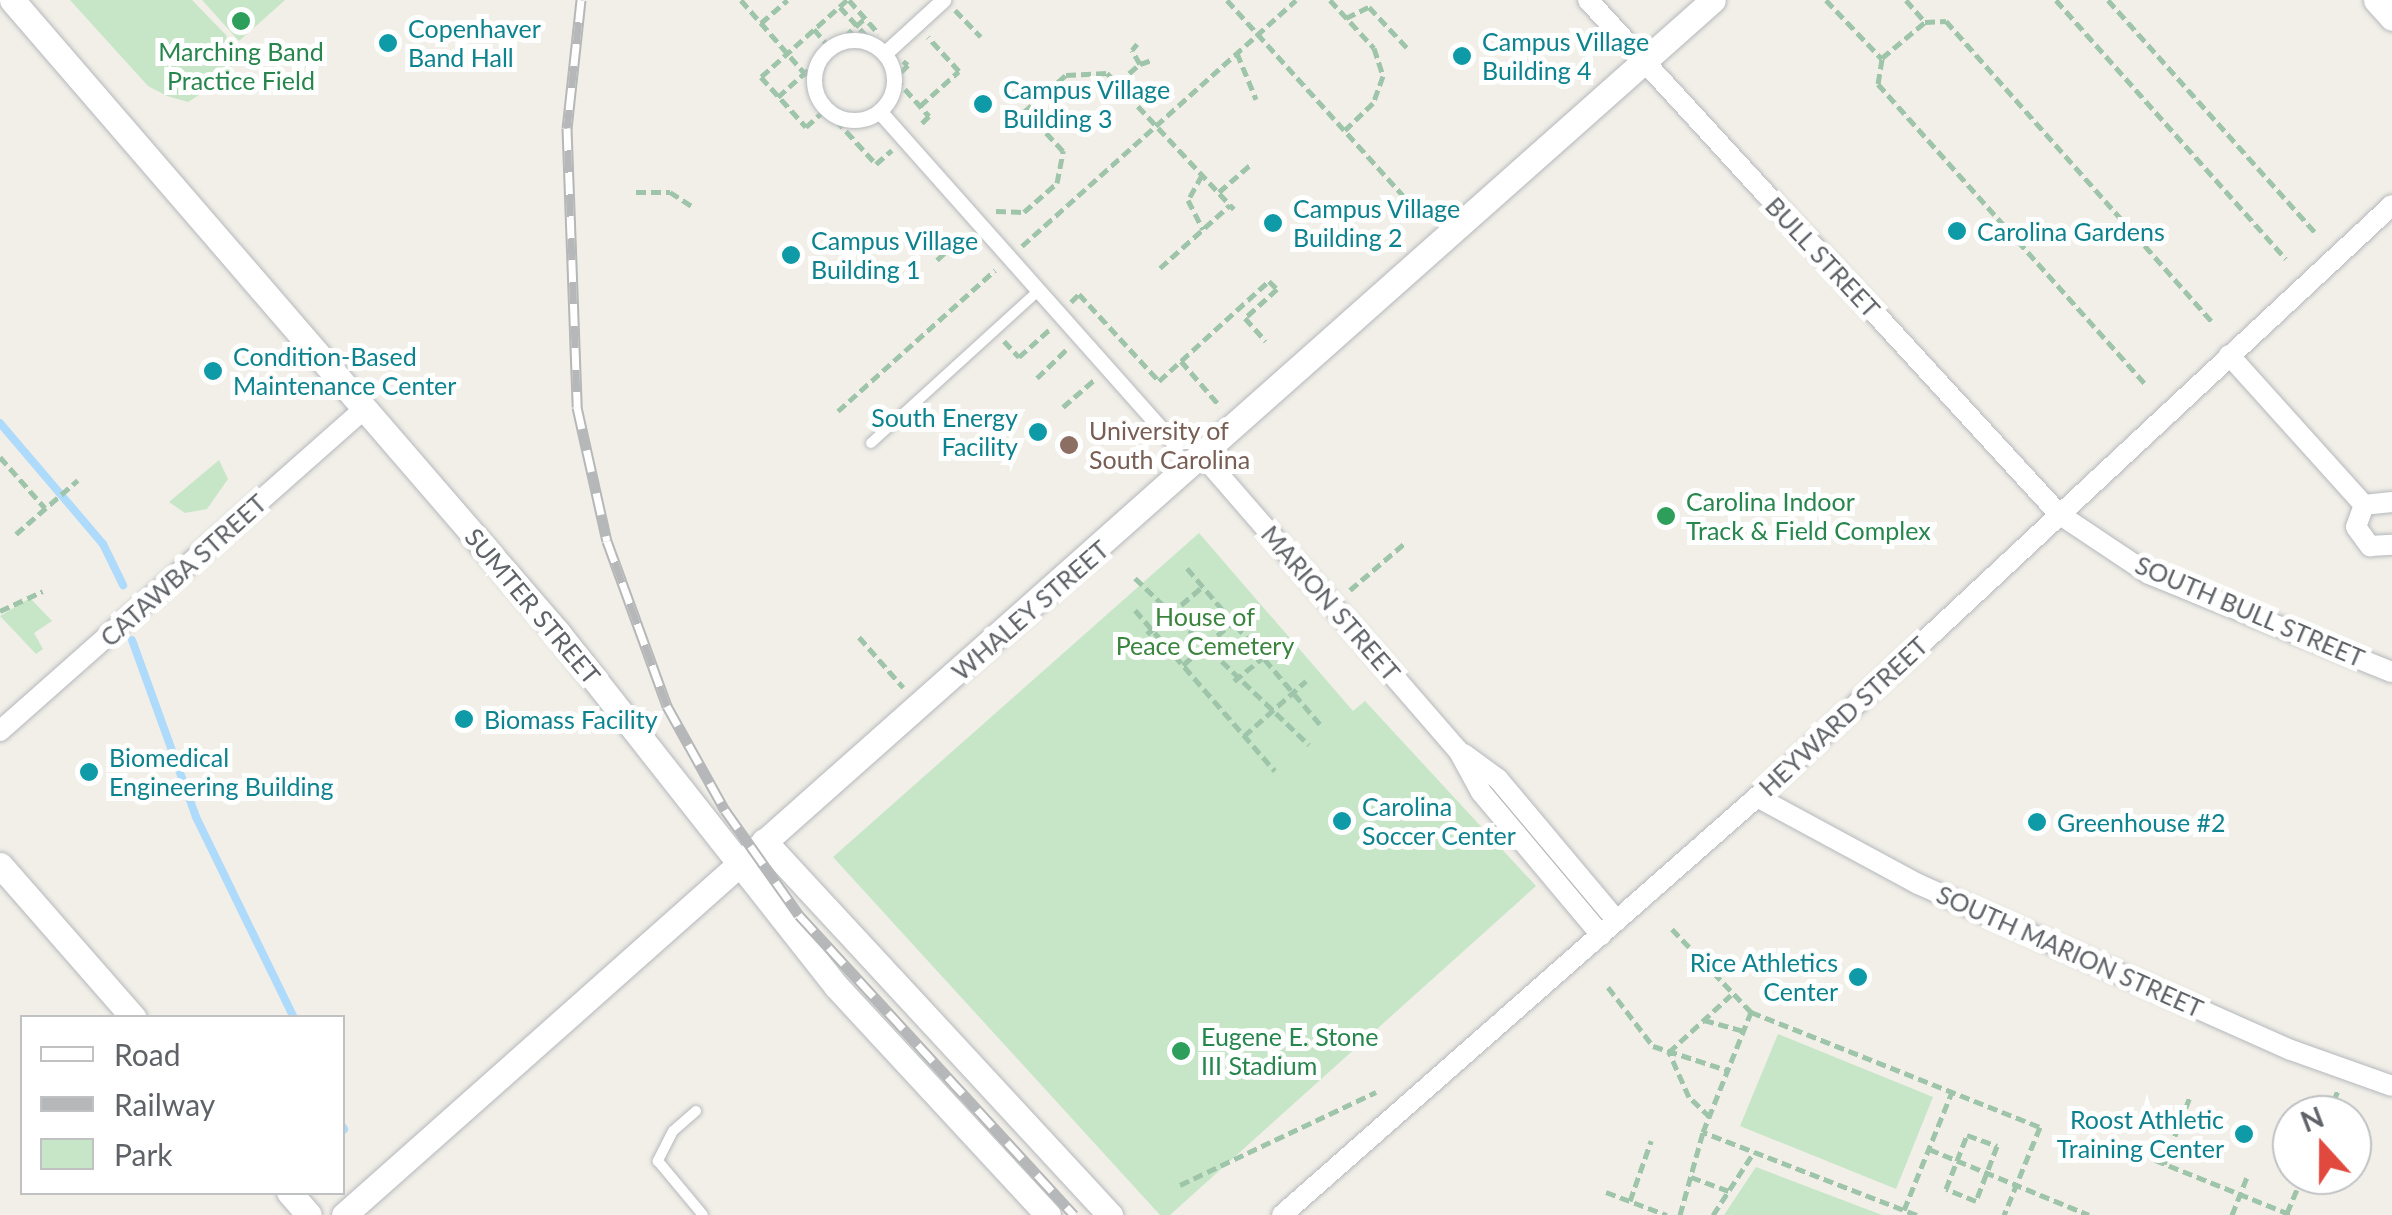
<!DOCTYPE html>
<html>
<head>
<meta charset="utf-8">
<style>
  body { margin:0 }
  #map { position:relative; width:2392px; height:1215px; overflow:hidden; background:#f1efe8; font-family:Lato,sans-serif }
  div>[style] { position:absolute }
  .green>* { inset:0; background:#c7e6c7 }
  .stream>* { height:8px; margin:-4px; padding:0 4px; transform-origin:4px; border-radius:4px; background:#aedafb }
  .path>* { height:5px; margin-top:-2.5px; transform-origin:0; background:repeating-linear-gradient(90deg,#9ec4aa 0 10px,transparent 0 15px) }
  .roads { filter:drop-shadow(0 0 2px #b5b8bc) drop-shadow(0 0 2px #b5b8bc) }
  .service>* { height:10px; margin:-5px; padding:0 5px; transform-origin:5px; border-radius:5px; background:#fff }
  .pedestrian>* { height:15px; margin:-7.5px; padding:0 7.5px; transform-origin:7.5px; border-radius:7.5px; background:#fff }
  .pedestrian>.ring { margin:-7.5px; padding:0; box-sizing:content-box; background:none; border:15px solid #fff; border-radius:50% }
  .minor>* { height:20px; margin:-10px; padding:0 10px; transform-origin:10px; border-radius:10px; background:#fff }
  .tertiary>* { height:25px; margin:-12.5px; padding:0 12.5px; transform-origin:12.5px; border-radius:12.5px; background:#fff }
  .rail>* { height:11px; margin-top:-5.5px; transform-origin:0; background:repeating-linear-gradient(90deg,#fff 0 22px,#b6b7b8 0 44px); box-sizing:border-box; border-block:2px solid #b6b7b8 }
  .dots>* { width:28px; height:28px; translate:-50% -50%; box-sizing:border-box; border:5px solid #fff; border-radius:50% }
  span { translate:-50% -50%; white-space:nowrap; text-align:center; line-height:1.15; -webkit-text-stroke:10px #fff; paint-order:stroke }
  .culture-label { font-size:25px; color:#0d838f }
  .left { translate:0 -50%; text-align:left }
  .right { translate:-100% -50%; text-align:right }
  .leisure-label { font-size:25px; color:#27864d }
  .street-label { font-size:25px; color:#5f6368 }
  .education-label { font-size:25px; color:#785e54 }
  .park-label { font-size:25px; color:#3a843d }
  .legend { position:absolute; left:20px; top:1015px; width:325px; height:180px; box-sizing:border-box; background:#fff; border:2px solid #bfc1c3; margin:0; padding:12px 18px; list-style:none; font-size:30px; color:#5f6368 }
  .legend li { display:flex; align-items:center; gap:20px; height:50px }
  .legend b { width:50px; border:2px solid #bfc1c3 }
  .north { position:absolute; left:2272px; top:1095px; width:100px; height:100px; box-sizing:border-box; background:#fff; border:2px solid #bfc1c3; border-radius:50%; rotate:339deg; font-size:28px; font-weight:700; line-height:40px; text-align:center; color:#5f6368 }
  .north::after { content:''; display:block; margin:auto; width:35px; height:45px; background:#e1493e; clip-path:polygon(50% 0,100% 100%,50% 72%,0 100%) }
</style>
</head>
<body>
<div id="map">
  <div class="green">
    <div style="clip-path:polygon(70px 0,192px 0,226px 35px,233px 61px,229px 76px,188px 102px,167px 96px,148px 86px)"></div>
    <div style="clip-path:polygon(202px 0,285px 0,239px 41px)"></div>
    <div style="clip-path:polygon(219px 460px,228px 479px,207px 509px,185px 513px,169px 502px)"></div>
    <div style="clip-path:polygon(1199px 533px,1353px 711px,1365px 701px,1536px 886px,1170px 1215px,1160px 1215px,833px 857px)"></div>
    <div style="clip-path:polygon(30px 598px,52px 621px,34px 633px,43px 649px,36px 654px,0 616px)"></div>
    <div style="clip-path:polygon(1778px 1034px,1933px 1097px,1896px 1189px,1740px 1126px)"></div>
    <div style="clip-path:polygon(1756px 1167px,1882px 1215px,1724px 1215px)"></div>
  </div>
  <div class="stream">
    <div style="left:0;top:423px;width:159px;rotate:49.6deg"></div>
    <div style="left:103px;top:544px;width:46px;rotate:64deg"></div>
    <div style="left:132px;top:640px;width:188px;rotate:70.1deg"></div>
    <div style="left:196px;top:817px;width:224px;rotate:64deg"></div>
    <div style="left:342px;top:1126px;width:4px;rotate:56deg"></div>
  </div>
  <div class="path">
    <div style="left:741px;top:0;width:111px;rotate:49deg"></div>
    <div style="left:847px;top:0;width:115px;rotate:138.2deg"></div>
    <div style="left:761px;top:77px;width:67px;rotate:48deg"></div>
    <div style="left:806px;top:127px;width:27px;rotate:-42deg"></div>
    <div style="left:826px;top:109px;width:74px;rotate:47.7deg"></div>
    <div style="left:876px;top:164px;width:21px;rotate:-41deg"></div>
    <div style="left:849px;top:0;width:45px;rotate:48.6deg"></div>
    <div style="left:1227px;top:0;width:300px;rotate:48deg"></div>
    <div style="left:1330px;top:0;width:65px;rotate:47.5deg"></div>
    <div style="left:1374px;top:48px;width:29px;rotate:72deg"></div>
    <div style="left:1383px;top:76px;width:29px;rotate:110deg"></div>
    <div style="left:1373px;top:103px;width:39px;rotate:136deg"></div>
    <div style="left:1826px;top:0;width:81px;rotate:46.5deg"></div>
    <div style="left:1882px;top:59px;width:25px;rotate:99deg"></div>
    <div style="left:1878px;top:84px;width:402px;rotate:48.3deg"></div>
    <div style="left:1906px;top:0;width:29px;rotate:49deg"></div>
    <div style="left:1925px;top:22px;width:21px;rotate:-3deg"></div>
    <div style="left:1946px;top:21px;width:403px;rotate:48.5deg"></div>
    <div style="left:2056px;top:0;width:346px;rotate:48.4deg"></div>
    <div style="left:2108px;top:0;width:311px;rotate:48.3deg"></div>
    <div style="left:840px;top:7px;width:47px;rotate:47.6deg"></div>
    <div style="left:955px;top:10px;width:37px;rotate:46deg"></div>
    <div style="left:1346px;top:18px;width:25px;rotate:-26deg"></div>
    <div style="left:1369px;top:7px;width:60px;rotate:47deg"></div>
    <div style="left:761px;top:23px;width:35px;rotate:-41deg"></div>
    <div style="left:814px;top:29px;width:25px;rotate:50deg"></div>
    <div style="left:1237px;top:53px;width:50px;rotate:67.6deg"></div>
    <div style="left:1882px;top:58px;width:56px;rotate:-39.9deg"></div>
    <div style="left:903px;top:61px;width:6px;rotate:39deg"></div>
    <div style="left:908px;top:65px;width:18px;rotate:135deg"></div>
    <div style="left:895px;top:78px;width:51px;rotate:48.2deg"></div>
    <div style="left:929px;top:116px;width:14px;rotate:135deg"></div>
    <div style="left:1140px;top:64px;width:13px;rotate:-18deg"></div>
    <div style="left:1118px;top:83px;width:29px;rotate:-41deg"></div>
    <div style="left:1140px;top:64px;width:16px;rotate:-120deg"></div>
    <div style="left:1132px;top:50px;width:8px;rotate:-50deg"></div>
    <div style="left:778px;top:97px;width:118px;rotate:-42.2deg"></div>
    <div style="left:920px;top:106px;width:52px;rotate:-41.9deg"></div>
    <div style="left:959px;top:71px;width:46px;rotate:-132.4deg"></div>
    <div style="left:1024px;top:112px;width:56px;rotate:-41.4deg"></div>
    <div style="left:1066px;top:75px;width:41px;rotate:-2.8deg"></div>
    <div style="left:1107px;top:73px;width:186px;rotate:47deg"></div>
    <div style="left:1202px;top:175px;width:29px;rotate:119deg"></div>
    <div style="left:1188px;top:200px;width:33px;rotate:63deg"></div>
    <div style="left:636px;top:192px;width:34px"></div>
    <div style="left:670px;top:192px;width:27px;rotate:33deg"></div>
    <div style="left:1219px;top:192px;width:41px;rotate:-41.1deg"></div>
    <div style="left:996px;top:211px;width:28px;rotate:2deg"></div>
    <div style="left:1024px;top:212px;width:44px;rotate:-41.3deg"></div>
    <div style="left:1057px;top:183px;width:33px;rotate:-79deg"></div>
    <div style="left:1063px;top:151px;width:56px;rotate:-132.8deg"></div>
    <div style="left:1022px;top:246px;width:368px;rotate:-41.9deg"></div>
    <div style="left:937px;top:260px;width:37px;rotate:-43deg"></div>
    <div style="left:1160px;top:268px;width:94px;rotate:-42deg"></div>
    <div style="left:1071px;top:302px;width:11px;rotate:-45deg"></div>
    <div style="left:1079px;top:294px;width:118px;rotate:47.4deg"></div>
    <div style="left:1159px;top:381px;width:149px;rotate:-42.3deg"></div>
    <div style="left:1269px;top:281px;width:11px;rotate:45deg"></div>
    <div style="left:1277px;top:289px;width:43px;rotate:137.8deg"></div>
    <div style="left:1245px;top:318px;width:31px;rotate:48deg"></div>
    <div style="left:1004px;top:341px;width:22px;rotate:47deg"></div>
    <div style="left:1019px;top:357px;width:42px;rotate:-42.1deg"></div>
    <div style="left:1181px;top:361px;width:60px;rotate:49.1deg"></div>
    <div style="left:1037px;top:378px;width:42px;rotate:-44deg"></div>
    <div style="left:1063px;top:407px;width:41px;rotate:-41.1deg"></div>
    <div style="left:838px;top:411px;width:211px;rotate:-41.9deg"></div>
    <div style="left:0;top:457px;width:68px;rotate:48.6deg"></div>
    <div style="left:16px;top:534px;width:82px;rotate:-41.1deg"></div>
    <div style="left:1187px;top:568px;width:205px;rotate:49.6deg"></div>
    <div style="left:1135px;top:578px;width:241px;rotate:43.8deg"></div>
    <div style="left:1350px;top:590px;width:74px;rotate:-40.6deg"></div>
    <div style="left:1135px;top:610px;width:213px;rotate:49deg"></div>
    <div style="left:0;top:611px;width:47px;rotate:-24.9deg"></div>
    <div style="left:1147px;top:634px;width:72px;rotate:-40.5deg"></div>
    <div style="left:859px;top:637px;width:67px;rotate:48.7deg"></div>
    <div style="left:1183px;top:665px;width:83px;rotate:-40.6deg"></div>
    <div style="left:1234px;top:681px;width:36px;rotate:-39deg"></div>
    <div style="left:1244px;top:736px;width:83px;rotate:-41.6deg"></div>
    <div style="left:1672px;top:929px;width:115px;rotate:46.4deg"></div>
    <div style="left:1608px;top:987px;width:74px;rotate:52.7deg"></div>
    <div style="left:1653px;top:1046px;width:78px;rotate:18deg"></div>
    <div style="left:1704px;top:1020px;width:41px;rotate:15.4deg"></div>
    <div style="left:2328px;top:1115px;width:27px;rotate:-68deg"></div>
    <div style="left:1710px;top:1117px;width:29px;rotate:-136deg"></div>
    <div style="left:1689px;top:1097px;width:49px;rotate:-114deg"></div>
    <div style="left:1669px;top:1052px;width:84px;rotate:-42.6deg"></div>
    <div style="left:1967px;top:1135px;width:32px;rotate:20deg"></div>
    <div style="left:1997px;top:1146px;width:59px;rotate:110.9deg"></div>
    <div style="left:1976px;top:1201px;width:32px;rotate:-158deg"></div>
    <div style="left:1946px;top:1189px;width:58px;rotate:-68.7deg"></div>
    <div style="left:1929px;top:1149px;width:173px;rotate:22.4deg"></div>
    <div style="left:2155px;top:1160px;width:148px;rotate:21.9deg"></div>
    <div style="left:2164px;top:1164px;width:75px;rotate:-68.9deg"></div>
    <div style="left:1691px;top:1177px;width:40px;rotate:20.2deg"></div>
    <div style="left:1180px;top:1185px;width:217px;rotate:-25.4deg"></div>
    <div style="left:1606px;top:1192px;width:65px;rotate:20.7deg"></div>
    <div style="left:1630px;top:1201px;width:64px;rotate:-70.7deg"></div>
    <div style="left:1904px;top:1210px;width:127px;rotate:-67.9deg"></div>
    <div style="left:2287px;top:1213px;width:41px;rotate:-67.2deg"></div>
    <div style="left:1680px;top:1215px;width:86px;rotate:-74.5deg"></div>
    <div style="left:1713px;top:1215px;width:75px;rotate:-56.9deg"></div>
    <div style="left:1917px;top:1215px;width:230px;rotate:-158.8deg"></div>
    <div style="left:1703px;top:1132px;width:129px;rotate:-68.2deg"></div>
    <div style="left:1751px;top:1012px;width:311px;rotate:21.7deg"></div>
    <div style="left:2040px;top:1127px;width:95px;rotate:112.2deg"></div>
    <div style="left:2232px;top:1215px;width:41px;rotate:-68.5deg"></div>
  </div>
  <div class="roads">
    <div class="service">
      <div style="left:871px;top:443px;width:227px;rotate:-42.3deg"></div>
      <div style="left:696px;top:1111px;width:30px;rotate:139deg"></div>
      <div style="left:673px;top:1131px;width:34px;rotate:117deg"></div>
      <div style="left:658px;top:1161px;width:70px;rotate:50.2deg"></div>
    </div>
    <div class="pedestrian">
      <div class="ring" style="left:814px;top:40px;width:65px;height:65px"></div>
      <div style="left:885px;top:53px;width:79px;rotate:-42.4deg"></div>
      <div style="left:880px;top:112px;width:446px;rotate:48.4deg"></div>
    </div>
    <div class="minor">
      <div style="left:1588px;top:0;width:697px;rotate:47.5deg"></div>
      <div style="left:2059px;top:514px;width:108px;rotate:33.7deg"></div>
      <div style="left:2149px;top:574px;width:262px;rotate:22deg"></div>
      <div style="left:2229px;top:355px;width:202px;rotate:48deg"></div>
      <div style="left:1203px;top:456px;width:389px;rotate:49.1deg"></div>
      <div style="left:1458px;top:750px;width:48px;rotate:61.3deg"></div>
      <div style="left:1481px;top:792px;width:187px;rotate:50deg"></div>
      <div style="left:2392px;top:502px;width:28px;rotate:174deg"></div>
      <div style="left:2364px;top:505px;width:23px;rotate:110deg"></div>
      <div style="left:2356px;top:527px;width:24px;rotate:54deg"></div>
      <div style="left:2370px;top:546px;width:22px;rotate:-3deg"></div>
      <div style="left:0;top:731px;width:486px;rotate:-41.5deg"></div>
      <div style="left:1464px;top:754px;width:42px;rotate:36.3deg"></div>
      <div style="left:1498px;top:779px;width:185px;rotate:50deg"></div>
      <div style="left:1757px;top:797px;width:183px;rotate:28.4deg"></div>
      <div style="left:1918px;top:884px;width:408px;rotate:24deg"></div>
      <div style="left:2291px;top:1050px;width:107px;rotate:19.6deg"></div>
      <div style="left:1282px;top:1215px;width:633px;rotate:-41.35deg"></div>
      <div style="left:1757px;top:797px;width:868px;rotate:-42.99deg"></div>
    </div>
    <div class="tertiary">
      <div style="left:12px;top:0;width:837px;rotate:49.21deg"></div>
      <div style="left:559px;top:634px;width:448px;rotate:51.8deg"></div>
      <div style="left:836px;top:986px;width:312px;rotate:47.2deg"></div>
      <div style="left:2376px;top:0;width:24px;rotate:48deg"></div>
      <div style="left:764px;top:841px;width:510px;rotate:47.23deg"></div>
      <div style="left:0;top:865px;width:203px;rotate:48.8deg"></div>
      <div style="left:289px;top:1192px;width:30px;rotate:49deg"></div>
      <div style="left:344px;top:1215px;width:1830px;rotate:-41.59deg"></div>
    </div>
  </div>
  <div class="rail">
    <div style="left:581px;top:0;width:129px;rotate:96.2deg"></div>
    <div style="left:567px;top:128px;width:279px;rotate:87.9deg"></div>
    <div style="left:577px;top:407px;width:137px;rotate:77.4deg"></div>
    <div style="left:607px;top:541px;width:176px;rotate:70deg"></div>
    <div style="left:667px;top:706px;width:119px;rotate:60.9deg"></div>
    <div style="left:725px;top:810px;width:128px;rotate:54.8deg"></div>
    <div style="left:799px;top:915px;width:407px;rotate:47.5deg"></div>
  </div>
  <div class="dots">
    <div style="left:241px;top:21px;background:#2e9e5b"></div>
    <div style="left:388px;top:43px;background:#0f9aa8"></div>
    <div style="left:1462px;top:56px;background:#0f9aa8"></div>
    <div style="left:983px;top:104px;background:#0f9aa8"></div>
    <div style="left:1273px;top:223px;background:#0f9aa8"></div>
    <div style="left:1957px;top:231px;background:#0f9aa8"></div>
    <div style="left:791px;top:255px;background:#0f9aa8"></div>
    <div style="left:213px;top:371px;background:#0f9aa8"></div>
    <div style="left:1038px;top:432px;background:#0f9aa8"></div>
    <div style="left:1069px;top:445px;background:#8d6e63"></div>
    <div style="left:1666px;top:516px;background:#2e9e5b"></div>
    <div style="left:464px;top:719px;background:#0f9aa8"></div>
    <div style="left:89px;top:772px;background:#0f9aa8"></div>
    <div style="left:1342px;top:821px;background:#0f9aa8"></div>
    <div style="left:2037px;top:822px;background:#0f9aa8"></div>
    <div style="left:1858px;top:977px;background:#0f9aa8"></div>
    <div style="left:1181px;top:1051px;background:#2e9e5b"></div>
    <div style="left:2244px;top:1134px;background:#0f9aa8"></div>
  </div>
  <div class="culture-label">
    <span class="left" style="left:408px;top:43px">Copenhaver<br>Band Hall</span>
    <span class="left" style="left:1482px;top:56px">Campus Village<br>Building 4</span>
    <span class="left" style="left:1003px;top:104px">Campus Village<br>Building 3</span>
    <span class="left" style="left:1293px;top:223px">Campus Village<br>Building 2</span>
    <span class="left" style="left:1977px;top:231px">Carolina Gardens</span>
    <span class="left" style="left:811px;top:255px">Campus Village<br>Building 1</span>
    <span class="left" style="left:233px;top:371px">Condition-Based<br>Maintenance Center</span>
    <span class="right" style="left:1018px;top:432px">South Energy<br>Facility</span>
    <span class="left" style="left:484px;top:719px">Biomass Facility</span>
    <span class="left" style="left:109px;top:772px">Biomedical<br>Engineering Building</span>
    <span class="left" style="left:1362px;top:821px">Carolina<br>Soccer Center</span>
    <span class="left" style="left:2057px;top:822px">Greenhouse #2</span>
    <span class="right" style="left:1838px;top:977px">Rice Athletics<br>Center</span>
    <span class="right" style="left:2224px;top:1134px">Roost Athletic<br>Training Center</span>
  </div>
  <div class="leisure-label">
    <span style="left:241px;top:66px">Marching Band<br>Practice Field</span>
    <span class="left" style="left:1686px;top:516px">Carolina Indoor<br>Track &amp; Field Complex</span>
    <span class="left" style="left:1201px;top:1051px">Eugene E. Stone<br>III Stadium</span>
  </div>
  <div class="street-label">
    <span style="left:1823px;top:257px;rotate:47deg">BULL STREET</span>
    <span style="left:183px;top:570px;rotate:-42deg">CATAWBA STREET</span>
    <span style="left:1331px;top:603px;rotate:49deg">MARION STREET</span>
    <span style="left:533px;top:606px;rotate:50deg">SUMTER STREET</span>
    <span style="left:1030px;top:610px;rotate:-41deg">WHALEY STREET</span>
    <span style="left:2250px;top:611px;rotate:23deg">SOUTH BULL STREET</span>
    <span style="left:1843px;top:716px;rotate:-43deg">HEYWARD STREET</span>
    <span style="left:2070px;top:951px;rotate:24deg">SOUTH MARION STREET</span>
  </div>
  <div class="education-label">
    <span class="left" style="left:1089px;top:445px">University of<br>South Carolina</span>
  </div>
  <div class="park-label">
    <span style="left:1205px;top:631px">House of<br>Peace Cemetery</span>
  </div>
  <ul class="legend">
  <li><b style="height:12px;background:#fff"></b>Road</li>
  <li><b style="height:12px;background:#b6b7b8"></b>Railway</li>
  <li><b style="height:28px;background:#c7e6c7"></b>Park</li>
  </ul>
  <div class="north">N</div>
</div>
</body>
</html>
